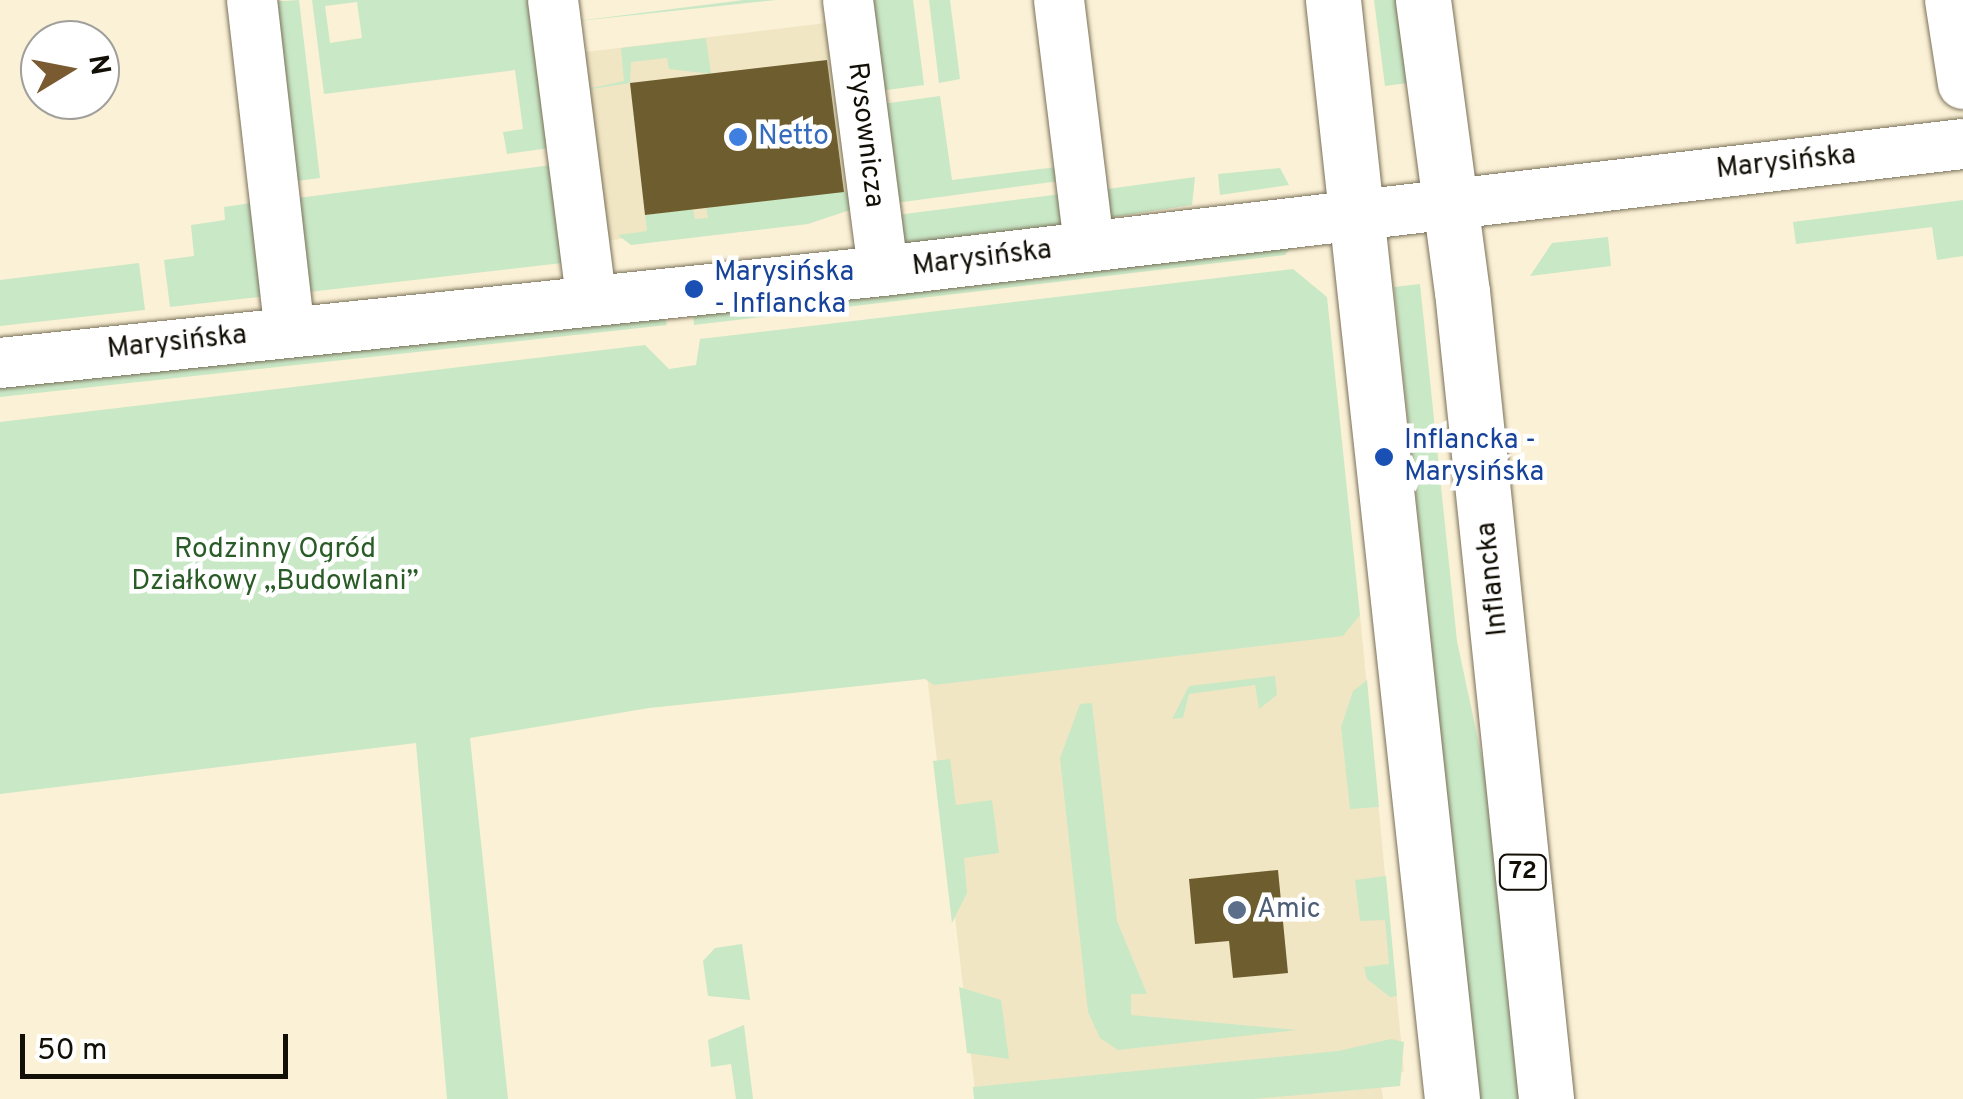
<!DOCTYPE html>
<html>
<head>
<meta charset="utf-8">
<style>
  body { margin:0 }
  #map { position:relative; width:1963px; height:1099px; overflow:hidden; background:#fbf1d6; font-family:Overpass,sans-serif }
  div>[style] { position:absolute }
  .built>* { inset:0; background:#f1e6c4 }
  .green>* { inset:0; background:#c9e8c6 }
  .building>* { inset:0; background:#6e5e2f }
  .roads { filter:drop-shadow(0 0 2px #7a715a) drop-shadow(0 0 2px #7a715a) }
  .minor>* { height:50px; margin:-25px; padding:0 25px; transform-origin:25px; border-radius:25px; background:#fff }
  .major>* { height:55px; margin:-27.5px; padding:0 27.5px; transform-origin:27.5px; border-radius:27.5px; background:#fff }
  .dots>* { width:28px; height:28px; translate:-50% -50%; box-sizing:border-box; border:5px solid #fff; border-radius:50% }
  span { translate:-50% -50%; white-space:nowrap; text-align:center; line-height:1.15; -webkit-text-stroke:9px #fff; paint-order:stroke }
  .shield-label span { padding:2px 8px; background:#fff; border:2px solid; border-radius:8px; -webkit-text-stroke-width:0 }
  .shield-label { font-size:25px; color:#120f06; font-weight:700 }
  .street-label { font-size:28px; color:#120f06 }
  .shop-label { font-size:28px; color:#366cbe }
  .left { translate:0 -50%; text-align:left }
  .transit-label { font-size:28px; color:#164399 }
  .park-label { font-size:28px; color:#2a5c27 }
  .service-label { font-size:28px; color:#4e5e75 }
  .north { position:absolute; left:20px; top:20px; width:100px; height:100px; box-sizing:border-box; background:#fff; border:2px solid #a09f9b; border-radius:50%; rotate:80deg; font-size:28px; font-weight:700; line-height:40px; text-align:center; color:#120f06 }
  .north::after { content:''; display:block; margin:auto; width:35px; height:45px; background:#7a5a30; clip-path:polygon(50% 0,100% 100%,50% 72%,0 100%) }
  .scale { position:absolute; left:20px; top:1034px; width:268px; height:45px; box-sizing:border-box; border:5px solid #120f06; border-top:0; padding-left:12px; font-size:30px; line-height:35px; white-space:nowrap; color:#120f06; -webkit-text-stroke:8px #fff; paint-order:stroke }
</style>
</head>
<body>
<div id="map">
  <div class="built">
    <div style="clip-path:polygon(834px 22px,856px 208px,590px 243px,569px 54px)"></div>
    <div style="clip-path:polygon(1360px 615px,1404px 1071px,1381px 1085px,1383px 1099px,976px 1099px,926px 666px)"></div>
  </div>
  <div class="green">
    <div style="clip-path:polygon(299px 0,320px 178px,289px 182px,266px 2px)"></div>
    <div style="clip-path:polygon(evenodd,312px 0,538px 0,557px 147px,507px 154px,503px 132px,523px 129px,515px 70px,324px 94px,312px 0,357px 2px,362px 38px,330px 43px,325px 6px,357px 2px)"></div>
    <div style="clip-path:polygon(744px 0,776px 0,569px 22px)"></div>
    <div style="clip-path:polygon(860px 0,913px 0,924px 85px,872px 92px)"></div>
    <div style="clip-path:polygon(929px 0,950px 0,960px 79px,939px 83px)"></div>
    <div style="clip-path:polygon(1374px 0,1396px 0,1407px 83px,1385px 86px)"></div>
    <div style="clip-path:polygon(706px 38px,711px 74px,669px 69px,667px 58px,631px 62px,630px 83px,578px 91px,624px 81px,621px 48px)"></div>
    <div style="clip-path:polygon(940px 96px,952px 180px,1065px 166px,1067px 180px,888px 204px,875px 105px)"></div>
    <div style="clip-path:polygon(559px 164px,571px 262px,300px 293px,290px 199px)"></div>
    <div style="clip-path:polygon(1280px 168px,1289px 185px,1220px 195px,1218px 174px)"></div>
    <div style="clip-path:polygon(1195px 177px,1192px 205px,1101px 219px,1093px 191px)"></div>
    <div style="clip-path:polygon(846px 191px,856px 208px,808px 224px,631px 245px,618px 235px,647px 231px,645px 215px,693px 209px,695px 219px,708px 218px,706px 208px)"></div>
    <div style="clip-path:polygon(1069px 193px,1067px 225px,899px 246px,889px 216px)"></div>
    <div style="clip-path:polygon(1963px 200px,1963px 256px,1937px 260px,1932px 227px,1796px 244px,1793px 222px)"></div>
    <div style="clip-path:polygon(264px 201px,276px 295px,170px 307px,164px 260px,194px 256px,191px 225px,225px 220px,224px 207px)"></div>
    <div style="clip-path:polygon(1608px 237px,1611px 266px,1530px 276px,1552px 243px)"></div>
    <div style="clip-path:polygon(1291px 247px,1285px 255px,694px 325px,693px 311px)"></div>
    <div style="clip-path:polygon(139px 263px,145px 310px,0 326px,0 280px)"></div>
    <div style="clip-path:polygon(1293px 269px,1327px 297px,1360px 615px,1343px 636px,934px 685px,925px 679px,649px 708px,470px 738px,508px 1099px,447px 1099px,416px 743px,0 794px,0 422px,645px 345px,669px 369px,696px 365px,700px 339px)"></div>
    <div style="clip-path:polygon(1420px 284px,1457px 641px,1489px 791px,1520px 1099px,1479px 1099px,1394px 287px)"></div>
    <div style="clip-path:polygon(663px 313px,667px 325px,0 397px,0 383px)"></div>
    <div style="clip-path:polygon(1275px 676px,1277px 695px,1259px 709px,1255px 685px,1189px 694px,1183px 718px,1172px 719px,1189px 686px)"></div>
    <div style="clip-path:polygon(1367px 680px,1379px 807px,1350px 809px,1341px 727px,1353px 691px)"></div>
    <div style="clip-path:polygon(1092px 703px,1117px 921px,1147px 994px,1131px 994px,1131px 1015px,1297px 1030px,1118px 1050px,1100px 1038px,1088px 1012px,1060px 758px,1080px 704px)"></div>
    <div style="clip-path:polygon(950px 759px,956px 805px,992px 800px,999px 853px,964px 858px,967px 893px,952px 923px,933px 761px)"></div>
    <div style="clip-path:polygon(1386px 876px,1397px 996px,1390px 997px,1367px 979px,1364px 967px,1389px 964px,1385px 920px,1360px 921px,1355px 880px)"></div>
    <div style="clip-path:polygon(742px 944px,750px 1000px,708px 996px,703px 961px,715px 948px)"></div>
    <div style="clip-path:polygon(959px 987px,1001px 1000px,1009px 1059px,967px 1053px)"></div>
    <div style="clip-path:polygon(744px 1025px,753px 1099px,736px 1099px,731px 1064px,711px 1067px,708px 1040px)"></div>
    <div style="clip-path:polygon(1391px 1039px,1404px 1042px,1400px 1086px,1253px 1099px,974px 1099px,973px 1087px,1338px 1051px)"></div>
  </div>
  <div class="building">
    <div style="clip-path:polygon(827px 60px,844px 192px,645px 215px,630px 83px)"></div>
    <div style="clip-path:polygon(1278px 870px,1288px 973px,1233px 978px,1229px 941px,1195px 944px,1189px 879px)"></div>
  </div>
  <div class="roads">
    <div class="minor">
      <div style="left:252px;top:0;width:333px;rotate:83.5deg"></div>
      <div style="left:553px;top:0;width:300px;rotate:82.7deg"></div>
      <div style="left:848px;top:0;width:273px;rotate:82.6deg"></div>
      <div style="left:1059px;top:0;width:247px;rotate:83deg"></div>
      <div style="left:1950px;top:0;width:85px;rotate:81.2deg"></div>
      <div style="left:0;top:363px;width:888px;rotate:-5.95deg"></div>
      <div style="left:883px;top:271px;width:1087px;rotate:-6.71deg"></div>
    </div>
    <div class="major">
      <div style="left:1333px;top:0;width:1105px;rotate:83.82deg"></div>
      <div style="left:1423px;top:0;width:294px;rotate:82.4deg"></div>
      <div style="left:1462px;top:291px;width:812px;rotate:84.06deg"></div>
    </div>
  </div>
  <div class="dots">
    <div style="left:738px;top:137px;background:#3f7fe0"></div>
    <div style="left:694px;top:289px;background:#1a4fb4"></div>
    <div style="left:1384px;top:457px;background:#1a4fb4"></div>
    <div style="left:1237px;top:910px;background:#5c6f8a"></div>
  </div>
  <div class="shield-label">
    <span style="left:1523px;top:872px">72</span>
  </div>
  <div class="street-label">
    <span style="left:865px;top:135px;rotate:83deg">Rysownicza</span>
    <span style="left:1786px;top:163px;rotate:-6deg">Marysińska</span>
    <span style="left:982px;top:259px;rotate:-7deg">Marysińska</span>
    <span style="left:177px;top:343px;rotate:-6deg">Marysińska</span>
    <span style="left:1493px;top:579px;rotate:-96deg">Inflancka</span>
  </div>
  <div class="shop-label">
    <span class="left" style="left:758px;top:137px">Netto</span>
  </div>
  <div class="transit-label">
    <span class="left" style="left:714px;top:289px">Marysińska<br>- Inflancka</span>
    <span class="left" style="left:1404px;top:457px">Inflancka -<br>Marysińska</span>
  </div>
  <div class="park-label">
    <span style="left:275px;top:566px">Rodzinny Ogród<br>Działkowy „Budowlani”</span>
  </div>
  <div class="service-label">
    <span class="left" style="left:1257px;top:910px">Amic</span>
  </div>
  <div class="north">N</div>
  <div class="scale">50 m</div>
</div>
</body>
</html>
